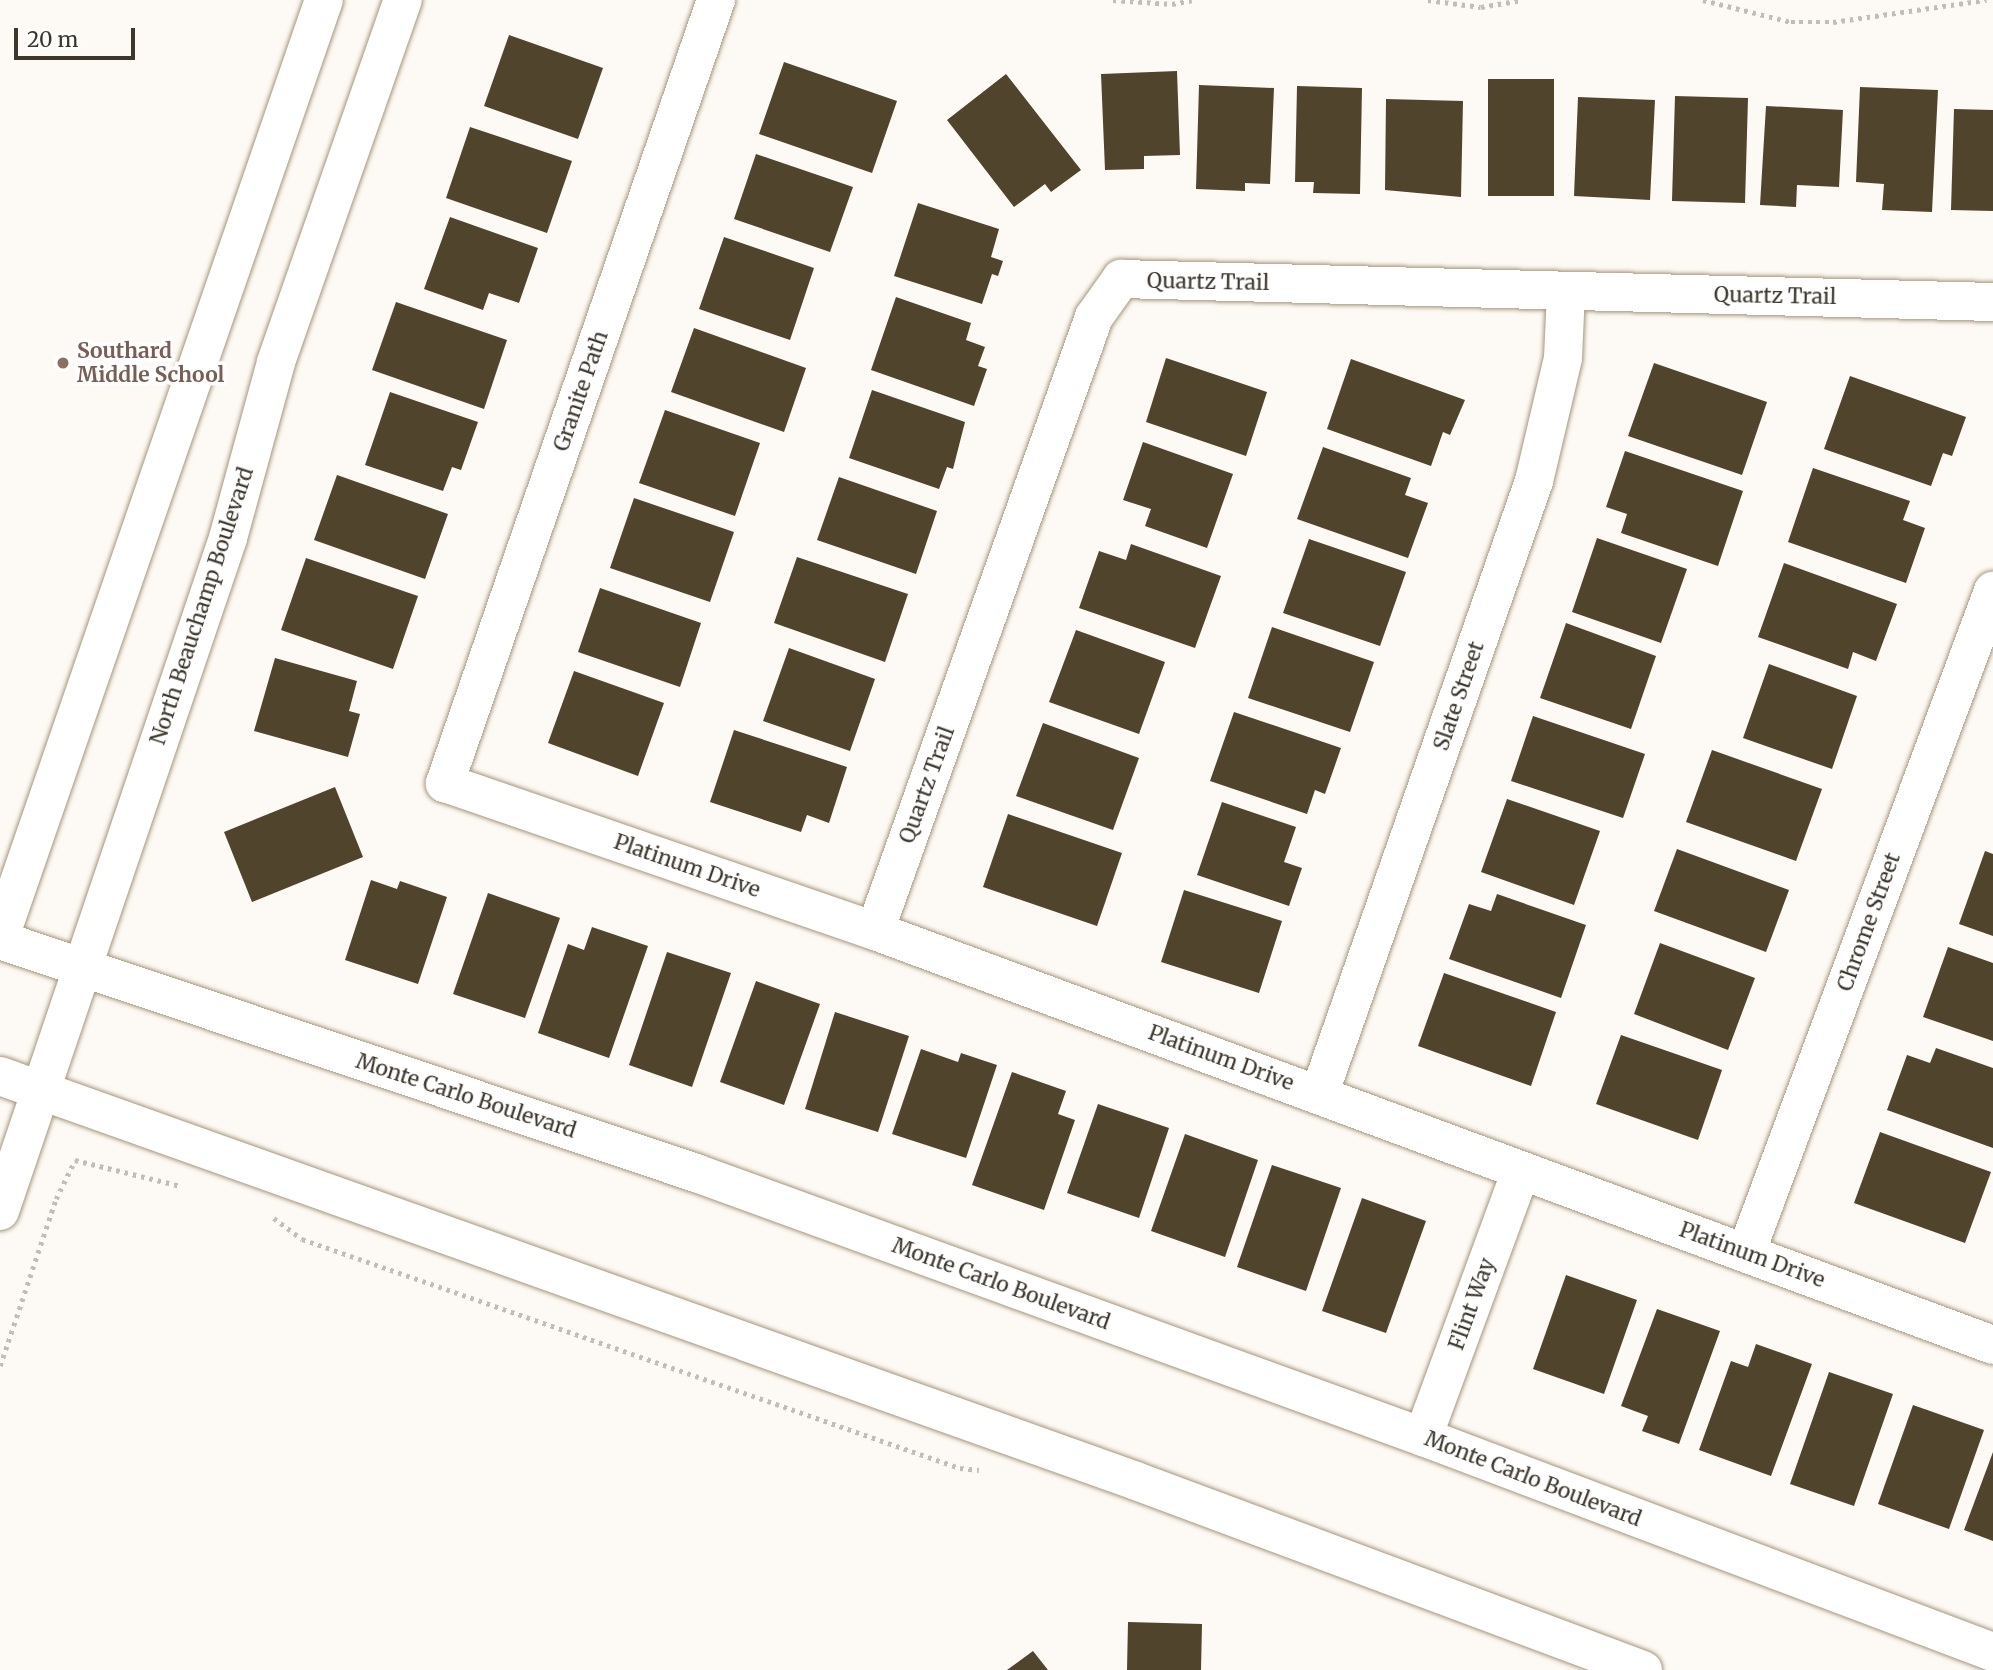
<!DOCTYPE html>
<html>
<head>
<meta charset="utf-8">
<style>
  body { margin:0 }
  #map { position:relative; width:1993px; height:1670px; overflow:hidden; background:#fdf9f4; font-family:Merriweather,serif }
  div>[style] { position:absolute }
  .building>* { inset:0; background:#51442d }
  .path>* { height:4.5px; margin-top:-2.25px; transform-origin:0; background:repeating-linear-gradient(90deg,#c2bdb6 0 3.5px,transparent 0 8.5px) }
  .roads { filter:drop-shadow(0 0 2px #a5967c) drop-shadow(0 0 2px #a5967c) }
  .minor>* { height:38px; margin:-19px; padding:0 19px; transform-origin:19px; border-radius:19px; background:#fff }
  .major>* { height:38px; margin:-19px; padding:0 19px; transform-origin:19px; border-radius:19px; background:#fff }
  .dots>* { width:19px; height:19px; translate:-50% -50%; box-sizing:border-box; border:4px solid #fff; border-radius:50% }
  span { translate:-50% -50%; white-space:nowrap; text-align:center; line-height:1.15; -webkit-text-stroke:7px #fff; paint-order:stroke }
  .street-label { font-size:21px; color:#3c362b }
  .education-label { font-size:21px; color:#785e54; font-weight:700 }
  .left { translate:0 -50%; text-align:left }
  .scale { position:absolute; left:14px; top:28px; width:121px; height:32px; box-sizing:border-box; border:4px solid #3c362b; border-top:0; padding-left:9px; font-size:21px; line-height:24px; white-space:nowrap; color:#3c362b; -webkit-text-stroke:5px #fff; paint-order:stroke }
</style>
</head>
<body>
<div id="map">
  <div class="building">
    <div style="clip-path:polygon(509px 35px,603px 68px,578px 139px,484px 106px)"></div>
    <div style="clip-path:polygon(784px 62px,897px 101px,872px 173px,759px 134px)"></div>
    <div style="clip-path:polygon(1177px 71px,1180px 155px,1144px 156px,1144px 169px,1105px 170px,1101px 74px)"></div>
    <div style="clip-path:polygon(1006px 74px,1081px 170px,1051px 192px,1045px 184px,1014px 207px,947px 120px)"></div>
    <div style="clip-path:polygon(1488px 79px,1554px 79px,1554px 196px,1488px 196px)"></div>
    <div style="clip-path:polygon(1199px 85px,1274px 88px,1270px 184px,1245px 183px,1245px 191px,1196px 189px)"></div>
    <div style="clip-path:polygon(1297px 86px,1362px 88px,1360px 194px,1313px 193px,1314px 182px,1295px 182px)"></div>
    <div style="clip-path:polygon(1860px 87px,1938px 90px,1932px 212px,1882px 210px,1884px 184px,1856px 182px)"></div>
    <div style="clip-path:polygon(1675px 96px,1748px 98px,1745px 203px,1672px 201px)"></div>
    <div style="clip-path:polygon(1578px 97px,1655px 100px,1650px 200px,1574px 196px)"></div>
    <div style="clip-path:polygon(1386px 99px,1463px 101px,1461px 197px,1385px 190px)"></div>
    <div style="clip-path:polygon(1766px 106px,1843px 110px,1839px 187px,1797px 185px,1796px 207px,1760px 205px)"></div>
    <div style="clip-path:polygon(1954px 109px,1993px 110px,1993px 211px,1951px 210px)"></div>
    <div style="clip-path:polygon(470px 127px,572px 161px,547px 233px,446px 198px)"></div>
    <div style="clip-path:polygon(756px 154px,853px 187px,830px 252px,734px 219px)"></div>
    <div style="clip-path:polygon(918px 203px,999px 229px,991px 257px,1003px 261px,998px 276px,992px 274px,982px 304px,894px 276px)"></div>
    <div style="clip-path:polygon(450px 217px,538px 248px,519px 303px,489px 293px,483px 310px,424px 289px)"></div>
    <div style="clip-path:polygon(724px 237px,814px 268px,790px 340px,699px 309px)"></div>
    <div style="clip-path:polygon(896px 297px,971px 323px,966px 340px,985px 347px,978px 366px,987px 369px,974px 406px,871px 370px)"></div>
    <div style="clip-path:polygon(396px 302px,507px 340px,484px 409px,372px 370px)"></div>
    <div style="clip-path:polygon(694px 328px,806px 368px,784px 432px,671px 392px)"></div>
    <div style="clip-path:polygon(1166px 358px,1267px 392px,1246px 456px,1146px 422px)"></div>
    <div style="clip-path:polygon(1351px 359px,1465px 400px,1450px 435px,1443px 432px,1431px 466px,1327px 429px)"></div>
    <div style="clip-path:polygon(1654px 363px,1767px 402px,1742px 475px,1628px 436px)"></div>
    <div style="clip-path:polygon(1850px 376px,1966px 417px,1952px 456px,1943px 453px,1931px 486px,1824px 449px)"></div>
    <div style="clip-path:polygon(872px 390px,965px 422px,953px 469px,947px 467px,939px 489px,849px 458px)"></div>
    <div style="clip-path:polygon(390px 392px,478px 422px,461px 470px,452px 467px,443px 491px,365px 465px)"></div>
    <div style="clip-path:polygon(665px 410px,760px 443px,735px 516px,639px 483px)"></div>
    <div style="clip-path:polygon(1143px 442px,1233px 474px,1207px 548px,1145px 526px,1151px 509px,1123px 500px)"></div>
    <div style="clip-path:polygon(1323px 447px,1411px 478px,1405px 495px,1428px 503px,1408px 558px,1297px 519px)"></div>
    <div style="clip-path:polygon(1625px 451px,1743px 491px,1718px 566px,1621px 533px,1627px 514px,1606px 507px)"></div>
    <div style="clip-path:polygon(1813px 468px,1910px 501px,1903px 520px,1925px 528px,1906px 583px,1788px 542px)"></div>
    <div style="clip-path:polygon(337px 475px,448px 514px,425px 579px,314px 540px)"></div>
    <div style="clip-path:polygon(839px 477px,937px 511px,916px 574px,817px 540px)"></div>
    <div style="clip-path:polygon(634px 498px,734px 532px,710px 602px,610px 568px)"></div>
    <div style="clip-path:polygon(1597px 538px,1687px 569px,1661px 643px,1572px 612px)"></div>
    <div style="clip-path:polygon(1309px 539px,1406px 572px,1380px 646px,1283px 613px)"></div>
    <div style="clip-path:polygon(1131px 544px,1221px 576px,1195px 648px,1079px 608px,1099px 551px,1126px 560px)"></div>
    <div style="clip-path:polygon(797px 557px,908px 594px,885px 662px,774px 623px)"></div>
    <div style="clip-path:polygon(306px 558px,418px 596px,393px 669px,281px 630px)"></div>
    <div style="clip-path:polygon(1784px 563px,1897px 604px,1876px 661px,1853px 652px,1848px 669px,1758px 637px)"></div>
    <div style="clip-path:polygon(600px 588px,701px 623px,680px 687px,578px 652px)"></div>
    <div style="clip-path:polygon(1566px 623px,1656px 656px,1631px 729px,1540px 698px)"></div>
    <div style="clip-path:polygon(1272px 627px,1374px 662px,1350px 732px,1248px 698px)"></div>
    <div style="clip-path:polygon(1076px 630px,1165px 662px,1139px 734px,1049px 702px)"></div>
    <div style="clip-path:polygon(789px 648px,875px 679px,850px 751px,763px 721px)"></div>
    <div style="clip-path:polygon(275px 658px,357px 681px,349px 711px,360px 714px,348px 757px,254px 731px)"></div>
    <div style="clip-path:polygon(1769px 664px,1857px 696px,1832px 769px,1743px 738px)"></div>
    <div style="clip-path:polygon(574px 671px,664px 703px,638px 776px,548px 743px)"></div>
    <div style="clip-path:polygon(1234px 712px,1341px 748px,1325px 794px,1315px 790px,1307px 814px,1210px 781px)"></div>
    <div style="clip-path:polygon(1533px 716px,1645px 754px,1623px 818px,1511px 781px)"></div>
    <div style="clip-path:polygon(1043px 723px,1139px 758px,1113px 830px,1016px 796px)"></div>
    <div style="clip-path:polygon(734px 730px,847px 767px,829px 823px,807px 815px,801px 832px,710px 802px)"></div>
    <div style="clip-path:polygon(1712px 750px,1822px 789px,1796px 861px,1686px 822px)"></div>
    <div style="clip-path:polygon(335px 787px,363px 857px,252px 902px,224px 832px)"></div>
    <div style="clip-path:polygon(1507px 799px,1600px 831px,1574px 905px,1481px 872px)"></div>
    <div style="clip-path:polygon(1222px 802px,1296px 827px,1284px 862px,1302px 868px,1289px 906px,1197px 875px)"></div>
    <div style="clip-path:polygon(1008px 814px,1122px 853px,1097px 926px,983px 887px)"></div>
    <div style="clip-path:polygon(1677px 849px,1789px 890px,1766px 952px,1654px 911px)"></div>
    <div style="clip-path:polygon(1985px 851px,1993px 854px,1993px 936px,1959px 924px)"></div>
    <div style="clip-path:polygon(371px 880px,397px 889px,400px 881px,447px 897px,418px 984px,345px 960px)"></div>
    <div style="clip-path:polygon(1184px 890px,1282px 921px,1259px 993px,1161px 962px)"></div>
    <div style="clip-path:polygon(488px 893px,560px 918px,525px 1018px,453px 994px)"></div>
    <div style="clip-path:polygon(1497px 894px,1586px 925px,1561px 998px,1449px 959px,1469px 904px,1491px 911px)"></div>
    <div style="clip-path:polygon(592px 927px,648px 946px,609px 1058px,538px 1033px,568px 944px,584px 950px)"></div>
    <div style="clip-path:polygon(1660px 943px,1755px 978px,1728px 1050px,1634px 1014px)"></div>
    <div style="clip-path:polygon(1948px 947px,1993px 963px,1993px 1041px,1923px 1017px)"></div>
    <div style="clip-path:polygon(667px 952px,731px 973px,692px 1087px,629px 1065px)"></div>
    <div style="clip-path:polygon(1444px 973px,1556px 1012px,1531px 1086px,1418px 1046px)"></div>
    <div style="clip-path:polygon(756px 981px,820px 1004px,784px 1105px,720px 1082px)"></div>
    <div style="clip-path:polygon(835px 1012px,909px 1036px,878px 1132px,805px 1109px)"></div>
    <div style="clip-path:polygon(1621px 1035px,1722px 1070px,1698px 1140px,1596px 1104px)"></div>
    <div style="clip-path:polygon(1936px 1048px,1993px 1068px,1993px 1148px,1887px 1110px,1907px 1055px,1930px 1063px)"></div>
    <div style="clip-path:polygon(921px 1049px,958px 1062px,961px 1053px,997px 1065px,966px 1158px,892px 1134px)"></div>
    <div style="clip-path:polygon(1012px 1072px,1066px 1091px,1058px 1114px,1075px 1120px,1044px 1210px,972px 1185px)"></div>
    <div style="clip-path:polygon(1098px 1104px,1169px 1128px,1139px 1218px,1067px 1193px)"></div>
    <div style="clip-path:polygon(1880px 1132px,1991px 1172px,1965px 1243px,1854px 1203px)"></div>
    <div style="clip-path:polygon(1185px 1134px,1258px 1160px,1225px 1257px,1151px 1231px)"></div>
    <div style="clip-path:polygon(1272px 1165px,1341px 1188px,1306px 1291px,1237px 1267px)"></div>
    <div style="clip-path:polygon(1362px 1198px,1426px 1221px,1386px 1333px,1322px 1311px)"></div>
    <div style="clip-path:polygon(1566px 1275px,1637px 1300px,1604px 1394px,1533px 1369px)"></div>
    <div style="clip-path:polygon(1657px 1309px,1720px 1331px,1679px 1444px,1642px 1431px,1648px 1416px,1621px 1406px)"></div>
    <div style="clip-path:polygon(1756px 1344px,1812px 1364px,1771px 1476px,1699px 1450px,1731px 1361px,1748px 1367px)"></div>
    <div style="clip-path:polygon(1829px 1372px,1893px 1394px,1854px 1506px,1790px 1484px)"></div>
    <div style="clip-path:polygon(1913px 1405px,1984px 1430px,1949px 1529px,1878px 1504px)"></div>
    <div style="clip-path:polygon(1993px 1452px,1993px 1541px,1964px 1530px)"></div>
    <div style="clip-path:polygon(1128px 1622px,1202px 1624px,1201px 1670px,1127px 1670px)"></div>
    <div style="clip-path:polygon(1033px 1651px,1048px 1670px,1007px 1670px)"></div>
  </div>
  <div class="path">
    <div style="left:1113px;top:0;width:59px;rotate:3.9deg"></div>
    <div style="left:1172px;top:4px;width:20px;rotate:-11deg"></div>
    <div style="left:1428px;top:0;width:53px;rotate:7.5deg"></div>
    <div style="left:1481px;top:7px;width:42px;rotate:-9.7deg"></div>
    <div style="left:1703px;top:0;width:91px;rotate:14deg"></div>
    <div style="left:1791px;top:22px;width:42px"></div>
    <div style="left:1833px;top:22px;width:155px;rotate:-8.2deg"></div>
    <div style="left:274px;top:1218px;width:35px;rotate:37deg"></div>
    <div style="left:302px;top:1239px;width:697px;rotate:19.19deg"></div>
    <div style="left:960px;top:1468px;width:19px;rotate:6deg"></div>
    <div style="left:0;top:1366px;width:176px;rotate:-71.5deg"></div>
    <div style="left:56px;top:1199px;width:43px;rotate:-64deg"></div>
    <div style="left:75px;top:1160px;width:109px;rotate:13.8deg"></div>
  </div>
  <div class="roads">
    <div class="minor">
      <div style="left:716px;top:0;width:829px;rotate:109.09deg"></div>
      <div style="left:445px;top:783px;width:455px;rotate:19deg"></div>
      <div style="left:875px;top:931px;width:1192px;rotate:20.32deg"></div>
      <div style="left:875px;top:931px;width:652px;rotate:-70.37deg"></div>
      <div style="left:1094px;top:317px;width:47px;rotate:-54.6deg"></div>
      <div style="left:1121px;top:279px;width:872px;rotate:1.51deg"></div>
      <div style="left:0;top:937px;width:991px;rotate:-70.93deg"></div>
      <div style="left:1319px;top:1095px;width:651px;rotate:-70.7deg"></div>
      <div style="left:1534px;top:481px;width:126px;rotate:-76.7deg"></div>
      <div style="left:1563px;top:358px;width:67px;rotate:-87.4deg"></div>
      <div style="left:0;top:1211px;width:711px;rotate:-71.28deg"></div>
      <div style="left:228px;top:538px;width:182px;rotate:-74.7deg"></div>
      <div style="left:276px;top:362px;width:384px;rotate:-70.7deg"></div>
      <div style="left:1746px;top:1253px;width:707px;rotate:-69.54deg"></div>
      <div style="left:1423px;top:1437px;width:284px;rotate:-69.8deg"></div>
    </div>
    <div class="major">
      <div style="left:0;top:940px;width:734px;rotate:18.51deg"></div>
      <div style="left:696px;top:1173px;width:773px;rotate:19.96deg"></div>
      <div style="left:1423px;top:1437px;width:609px;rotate:20.67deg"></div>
      <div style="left:0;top:1076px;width:1206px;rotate:19.62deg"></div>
      <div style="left:1136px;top:1481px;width:541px;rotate:20.44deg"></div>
    </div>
  </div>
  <div class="dots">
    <div style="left:63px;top:363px;background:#8d6e63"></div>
  </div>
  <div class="street-label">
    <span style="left:1208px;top:282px;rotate:1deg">Quartz Trail</span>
    <span style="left:1775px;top:296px;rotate:1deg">Quartz Trail</span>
    <span style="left:581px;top:391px;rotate:-71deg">Granite Path</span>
    <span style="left:202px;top:606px;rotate:-72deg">North Beauchamp Boulevard</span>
    <span style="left:1459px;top:696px;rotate:-71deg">Slate Street</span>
    <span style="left:927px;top:785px;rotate:-70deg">Quartz Trail</span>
    <span style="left:687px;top:866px;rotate:19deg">Platinum Drive</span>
    <span style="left:1869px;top:922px;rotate:-70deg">Chrome Street</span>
    <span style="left:1221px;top:1058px;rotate:20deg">Platinum Drive</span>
    <span style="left:466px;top:1096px;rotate:18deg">Monte Carlo Boulevard</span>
    <span style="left:1752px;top:1255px;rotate:20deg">Platinum Drive</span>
    <span style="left:1001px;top:1284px;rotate:20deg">Monte Carlo Boulevard</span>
    <span style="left:1472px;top:1304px;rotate:-70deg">Flint Way</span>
    <span style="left:1533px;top:1479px;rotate:21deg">Monte Carlo Boulevard</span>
  </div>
  <div class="education-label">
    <span class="left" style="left:77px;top:363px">Southard<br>Middle School</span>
  </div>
  <div class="scale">20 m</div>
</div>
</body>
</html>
